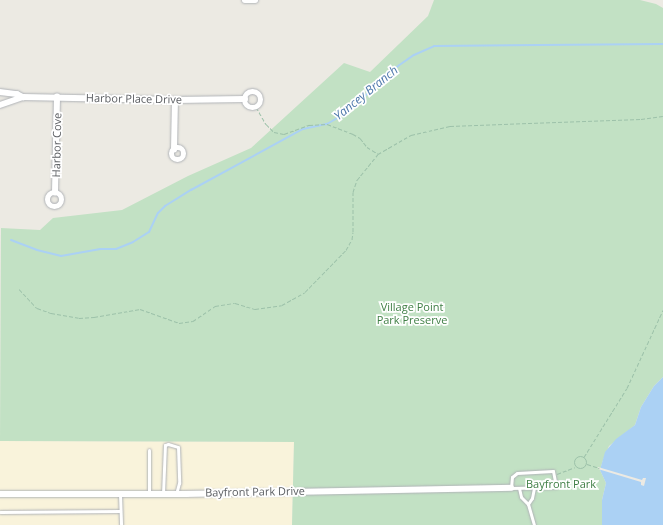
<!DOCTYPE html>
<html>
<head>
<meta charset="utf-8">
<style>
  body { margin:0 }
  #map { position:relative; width:663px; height:525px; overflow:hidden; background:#eceae3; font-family:"Open Sans",sans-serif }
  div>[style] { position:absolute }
  .commercial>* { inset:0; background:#f9f3db }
  .green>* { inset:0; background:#c2e1c4 }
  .water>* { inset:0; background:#abd1f4 }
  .pier>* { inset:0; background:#eceae3 }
  .stream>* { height:2px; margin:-1px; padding:0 1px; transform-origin:1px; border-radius:1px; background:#abd1f4 }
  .path>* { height:1px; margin-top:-0.5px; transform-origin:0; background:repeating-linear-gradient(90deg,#9cc1a9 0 4px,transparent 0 6px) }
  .path>.ring { margin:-0.5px; padding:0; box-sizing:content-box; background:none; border:1px solid #9cc1a9; border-radius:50% }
  .roads { filter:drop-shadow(0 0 1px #b0b3b7) drop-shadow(0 0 1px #b0b3b7) }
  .service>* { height:3px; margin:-1.5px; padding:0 1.5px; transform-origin:1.5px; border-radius:1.5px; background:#fff }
  .minor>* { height:5.5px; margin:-2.75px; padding:0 2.75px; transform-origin:2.75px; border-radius:2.75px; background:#fff }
  .minor>.ring { margin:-2.75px; padding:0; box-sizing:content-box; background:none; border:5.5px solid #fff; border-radius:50% }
  span { translate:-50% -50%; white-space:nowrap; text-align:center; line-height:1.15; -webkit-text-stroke:3.5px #fff; paint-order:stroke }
  .street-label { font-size:11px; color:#5b5e62 }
  .park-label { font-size:11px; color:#3e7e44 }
  .water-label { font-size:12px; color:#4e78ac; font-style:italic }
</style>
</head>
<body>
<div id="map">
  <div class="commercial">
    <div style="clip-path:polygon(0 441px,294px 442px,292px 525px,0 525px)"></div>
  </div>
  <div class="green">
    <div style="clip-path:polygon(434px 0,640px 0,656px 4px,663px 8px,663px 377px,654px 386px,641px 407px,635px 425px,609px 446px,603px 460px,600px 470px,606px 483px,602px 500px,602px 525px,292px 525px,294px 442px,0 441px,1px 228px,40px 230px,53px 218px,122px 210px,188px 176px,251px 148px,344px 63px,370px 72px,428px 16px)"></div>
  </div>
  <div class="water">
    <div style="clip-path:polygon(663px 377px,663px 525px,602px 525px,602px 500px,606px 483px,600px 470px,605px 452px,616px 439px,635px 425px,641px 407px,654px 386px)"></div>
  </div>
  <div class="pier">
    <div style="clip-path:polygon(598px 467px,642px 480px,643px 478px,646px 478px,644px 486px,641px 485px,641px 482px,598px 469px)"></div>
  </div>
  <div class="stream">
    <div style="left:11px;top:240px;width:28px;rotate:21deg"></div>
    <div style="left:37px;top:250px;width:25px;rotate:14deg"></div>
    <div style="left:61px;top:256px;width:40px;rotate:-10deg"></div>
    <div style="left:100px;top:249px;width:16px"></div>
    <div style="left:116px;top:249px;width:18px;rotate:-22deg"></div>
    <div style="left:133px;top:242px;width:19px;rotate:-32deg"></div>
    <div style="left:149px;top:232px;width:21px;rotate:-65deg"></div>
    <div style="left:158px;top:213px;width:10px;rotate:-45deg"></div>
    <div style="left:165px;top:206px;width:31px;rotate:-32deg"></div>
    <div style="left:191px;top:190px;width:128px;rotate:-28.6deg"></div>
    <div style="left:303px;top:129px;width:25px;rotate:-12deg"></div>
    <div style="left:327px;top:124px;width:14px;rotate:-30deg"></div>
    <div style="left:339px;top:117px;width:26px;rotate:-37deg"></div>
    <div style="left:360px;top:101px;width:34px;rotate:-45deg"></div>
    <div style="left:384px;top:77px;width:18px;rotate:-38deg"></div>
    <div style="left:398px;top:66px;width:19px;rotate:-35deg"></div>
    <div style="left:414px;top:55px;width:22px;rotate:-24deg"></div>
    <div style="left:434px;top:46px;width:229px;rotate:-0.5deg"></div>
  </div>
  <div class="path">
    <div style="left:256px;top:107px;width:20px;rotate:60deg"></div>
    <div style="left:266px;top:124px;width:11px;rotate:45deg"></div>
    <div style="left:274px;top:132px;width:10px;rotate:11deg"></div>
    <div style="left:284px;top:134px;width:27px;rotate:-20deg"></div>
    <div style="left:309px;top:125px;width:18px;rotate:-3deg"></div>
    <div style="left:327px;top:124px;width:28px;rotate:21deg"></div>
    <div style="left:353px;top:134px;width:8px;rotate:30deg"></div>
    <div style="left:360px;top:138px;width:11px;rotate:52deg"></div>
    <div style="left:367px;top:147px;width:13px;rotate:32deg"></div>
    <div style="left:19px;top:289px;width:26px;rotate:47deg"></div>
    <div style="left:37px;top:308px;width:15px;rotate:20deg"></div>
    <div style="left:51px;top:313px;width:28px;rotate:10deg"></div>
    <div style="left:79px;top:318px;width:15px;rotate:-4deg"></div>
    <div style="left:94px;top:317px;width:47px;rotate:-9.9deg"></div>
    <div style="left:140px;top:309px;width:41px;rotate:19.7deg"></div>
    <div style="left:179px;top:323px;width:14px;rotate:-8deg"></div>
    <div style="left:193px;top:321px;width:27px;rotate:-34deg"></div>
    <div style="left:215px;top:306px;width:20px;rotate:-9deg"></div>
    <div style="left:235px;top:303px;width:21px;rotate:17deg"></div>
    <div style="left:255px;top:309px;width:27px;rotate:-8deg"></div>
    <div style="left:282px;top:305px;width:26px;rotate:-29deg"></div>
    <div style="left:305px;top:292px;width:59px;rotate:-45.7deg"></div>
    <div style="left:346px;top:250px;width:13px;rotate:-61deg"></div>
    <div style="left:352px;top:239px;width:7px;rotate:-82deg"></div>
    <div style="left:353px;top:232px;width:40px;rotate:-90deg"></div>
    <div style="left:353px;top:192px;width:13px;rotate:-72deg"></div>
    <div style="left:357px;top:180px;width:33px;rotate:-51deg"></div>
    <div style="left:378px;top:154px;width:38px;rotate:-30deg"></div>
    <div style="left:411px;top:135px;width:40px;rotate:-13deg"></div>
    <div style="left:450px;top:126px;width:191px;rotate:-2.1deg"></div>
    <div style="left:641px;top:119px;width:22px;rotate:-8deg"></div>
    <div class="ring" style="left:574px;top:456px;width:11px;height:11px"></div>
    <div style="left:584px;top:457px;width:81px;rotate:-58.1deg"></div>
    <div style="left:627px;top:388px;width:86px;rotate:-65.2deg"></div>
    <div style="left:587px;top:464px;width:13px;rotate:18deg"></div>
    <div style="left:557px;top:474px;width:19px;rotate:-21deg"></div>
  </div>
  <div class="roads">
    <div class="service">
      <div style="left:553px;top:471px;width:16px;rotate:79deg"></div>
      <div style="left:556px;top:487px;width:45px;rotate:178.7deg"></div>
      <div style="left:511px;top:488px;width:11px;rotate:-85deg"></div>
      <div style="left:512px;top:477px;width:6px;rotate:-39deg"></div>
      <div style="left:517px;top:473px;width:36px;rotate:-3deg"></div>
      <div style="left:519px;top:488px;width:9px;rotate:77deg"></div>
      <div style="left:521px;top:497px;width:10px;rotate:45deg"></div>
      <div style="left:528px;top:504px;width:22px;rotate:74deg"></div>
      <div style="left:120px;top:494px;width:31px;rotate:88deg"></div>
      <div style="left:149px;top:494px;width:44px;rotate:-90deg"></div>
      <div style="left:163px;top:494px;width:49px;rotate:-87.7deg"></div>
      <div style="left:165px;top:445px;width:3px;rotate:-18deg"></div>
      <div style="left:168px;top:444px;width:10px;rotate:17deg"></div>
      <div style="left:178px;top:447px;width:36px;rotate:88deg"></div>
      <div style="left:179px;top:483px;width:11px;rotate:105deg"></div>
      <div style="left:528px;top:504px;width:7px;rotate:-56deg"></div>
      <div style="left:532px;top:498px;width:10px;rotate:-79deg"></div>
      <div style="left:0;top:512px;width:120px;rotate:-0.5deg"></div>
    </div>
    <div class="minor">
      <div style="left:245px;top:0;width:10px"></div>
      <div style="left:0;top:92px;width:17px;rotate:7deg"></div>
      <div style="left:17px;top:94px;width:7px;rotate:27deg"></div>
      <div style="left:23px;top:97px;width:152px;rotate:1.1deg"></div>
      <div style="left:175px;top:100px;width:70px;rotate:-0.8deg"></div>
      <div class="ring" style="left:245px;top:92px;width:10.5px;height:10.5px"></div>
      <div style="left:0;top:105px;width:24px;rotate:-19deg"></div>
      <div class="ring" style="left:172px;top:148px;width:6.5px;height:6.5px"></div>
      <div style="left:174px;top:150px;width:50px;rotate:-88.9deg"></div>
      <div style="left:55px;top:193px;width:96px;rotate:-88.8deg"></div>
      <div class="ring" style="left:48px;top:193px;width:8.5px;height:8.5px"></div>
      <div style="left:0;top:494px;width:187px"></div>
      <div style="left:187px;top:494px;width:324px;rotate:-1.1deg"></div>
    </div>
  </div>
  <div class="street-label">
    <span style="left:134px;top:99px;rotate:1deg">Harbor Place Drive</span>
    <span style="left:57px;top:145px;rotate:-89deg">Harbor Cove</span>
    <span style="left:255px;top:492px;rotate:-1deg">Bayfront Park Drive</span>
  </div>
  <div class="park-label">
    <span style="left:412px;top:314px">Village Point<br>Park Preserve</span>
    <span style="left:561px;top:484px">Bayfront Park</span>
  </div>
  <div class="water-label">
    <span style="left:366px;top:93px;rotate:-39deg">Yancey Branch</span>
  </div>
</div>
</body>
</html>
